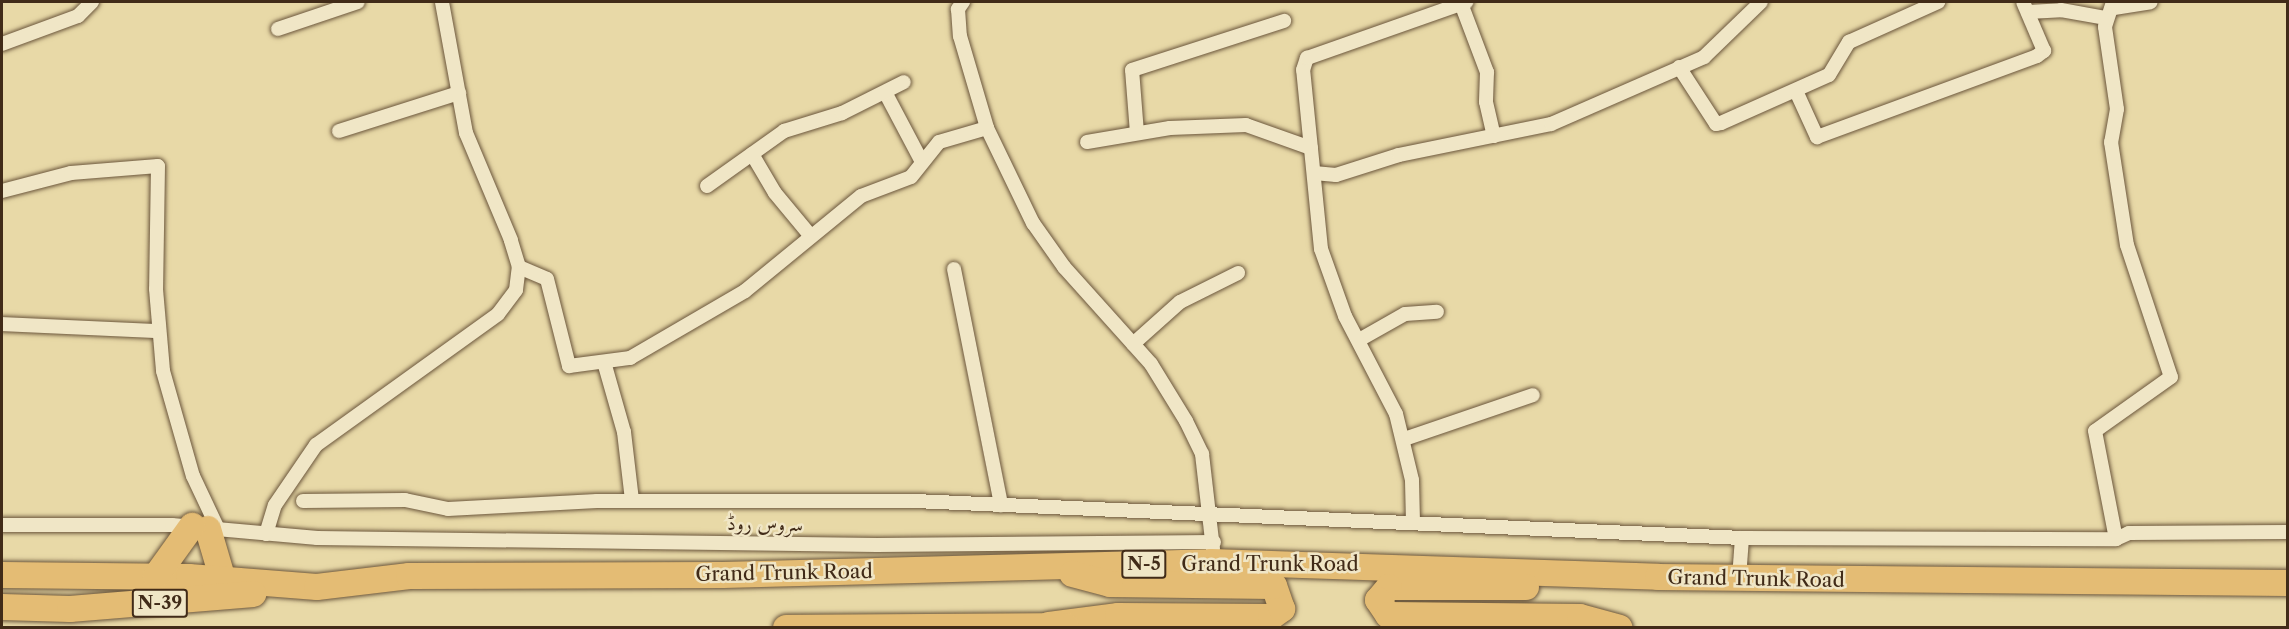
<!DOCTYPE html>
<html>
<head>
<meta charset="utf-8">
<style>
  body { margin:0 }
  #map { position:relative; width:2289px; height:629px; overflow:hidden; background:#e8d9a7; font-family:"Libre Caslon Text",Amiri,serif }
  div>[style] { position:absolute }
  .roads { filter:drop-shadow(0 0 2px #6b563c) drop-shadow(0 0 2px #6b563c) }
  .street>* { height:14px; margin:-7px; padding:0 7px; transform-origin:7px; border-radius:7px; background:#f0e6c6 }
  .highway>* { height:26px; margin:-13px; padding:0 13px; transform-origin:13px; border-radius:13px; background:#e4bc74 }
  span { translate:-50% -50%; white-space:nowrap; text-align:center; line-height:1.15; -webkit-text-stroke:5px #f0e6c6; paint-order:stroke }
  .shield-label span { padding:2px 4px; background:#f0e6c6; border:2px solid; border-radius:4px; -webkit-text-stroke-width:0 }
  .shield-label { font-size:18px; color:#412b18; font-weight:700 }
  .street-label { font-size:20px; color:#412b18 }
  .frame { position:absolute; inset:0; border:3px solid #412b18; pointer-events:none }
</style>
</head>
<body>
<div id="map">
  <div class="roads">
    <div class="street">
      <div style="left:963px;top:2px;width:9px;rotate:126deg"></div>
      <div style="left:958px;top:9px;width:27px;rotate:86deg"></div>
      <div style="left:960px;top:36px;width:96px;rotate:73.6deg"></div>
      <div style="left:987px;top:128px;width:106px;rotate:64.2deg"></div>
      <div style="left:1033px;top:223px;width:54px;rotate:54.8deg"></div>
      <div style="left:1064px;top:267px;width:130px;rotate:48.1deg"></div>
      <div style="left:1151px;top:364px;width:67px;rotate:58.4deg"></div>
      <div style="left:1186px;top:421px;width:37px;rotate:64deg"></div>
      <div style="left:1202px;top:454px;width:96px;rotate:83.4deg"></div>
      <div style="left:2113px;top:2px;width:26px;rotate:108deg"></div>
      <div style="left:2105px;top:27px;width:83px;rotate:81.7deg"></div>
      <div style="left:2117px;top:109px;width:34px;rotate:100deg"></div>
      <div style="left:2111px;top:142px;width:104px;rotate:81.2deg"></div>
      <div style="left:2127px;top:245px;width:139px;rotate:71.6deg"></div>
      <div style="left:2171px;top:377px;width:93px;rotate:144.6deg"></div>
      <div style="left:2095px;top:431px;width:110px;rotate:79deg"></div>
      <div style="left:1462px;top:6px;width:71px;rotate:69.3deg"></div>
      <div style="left:1487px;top:72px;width:30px;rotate:92deg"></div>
      <div style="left:1486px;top:102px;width:35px;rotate:77deg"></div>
      <div style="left:2114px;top:8px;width:37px;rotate:-9deg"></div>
      <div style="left:2028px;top:12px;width:33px;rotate:-3deg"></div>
      <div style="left:2061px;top:10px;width:46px;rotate:10.1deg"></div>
      <div style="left:278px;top:29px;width:84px;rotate:-18.6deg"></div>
      <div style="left:2px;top:44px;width:81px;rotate:-20.2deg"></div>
      <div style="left:78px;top:16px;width:20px;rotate:-45deg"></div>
      <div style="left:1679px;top:67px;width:68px;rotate:57deg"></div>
      <div style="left:1716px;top:124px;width:5px;rotate:-11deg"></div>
      <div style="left:1721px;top:123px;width:118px;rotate:-24deg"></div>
      <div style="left:1829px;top:75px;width:39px;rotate:-59deg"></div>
      <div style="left:1849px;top:42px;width:98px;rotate:-24.2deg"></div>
      <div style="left:1796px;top:91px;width:51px;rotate:65.5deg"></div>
      <div style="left:1817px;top:137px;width:234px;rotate:-20.2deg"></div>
      <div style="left:2037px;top:56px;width:9px;rotate:-36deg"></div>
      <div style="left:2044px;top:51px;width:53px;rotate:-113.2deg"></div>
      <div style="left:886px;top:94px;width:75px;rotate:62.1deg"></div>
      <div style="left:339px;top:131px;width:126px;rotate:-17.6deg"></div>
      <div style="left:1137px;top:133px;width:63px;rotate:-94.5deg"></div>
      <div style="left:1132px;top:70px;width:160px;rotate:-17.9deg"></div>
      <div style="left:1087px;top:142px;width:84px;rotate:-9.6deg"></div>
      <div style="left:1170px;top:128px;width:76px;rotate:-2.3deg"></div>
      <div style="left:1246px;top:125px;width:69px;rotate:19.5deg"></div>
      <div style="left:752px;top:154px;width:45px;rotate:59.5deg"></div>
      <div style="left:775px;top:193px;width:53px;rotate:50.3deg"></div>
      <div style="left:1314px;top:173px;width:22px;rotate:5deg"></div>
      <div style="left:1336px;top:175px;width:66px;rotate:-17.6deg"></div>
      <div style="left:1399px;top:155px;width:155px;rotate:-11.5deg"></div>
      <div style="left:1551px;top:124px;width:167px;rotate:-23.6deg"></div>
      <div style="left:1704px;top:57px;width:79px;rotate:-44deg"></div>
      <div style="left:707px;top:186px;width:95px;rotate:-35.5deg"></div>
      <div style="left:784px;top:131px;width:61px;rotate:-17.2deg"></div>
      <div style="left:842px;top:113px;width:69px;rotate:-26.6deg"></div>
      <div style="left:2px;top:191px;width:71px;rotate:-14.6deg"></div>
      <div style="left:71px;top:173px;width:87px;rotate:-4.6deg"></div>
      <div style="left:158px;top:166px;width:123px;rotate:90.9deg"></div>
      <div style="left:156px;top:289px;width:82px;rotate:85.1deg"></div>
      <div style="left:163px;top:371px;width:109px;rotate:74.1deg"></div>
      <div style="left:193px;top:476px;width:61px;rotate:64.7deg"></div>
      <div style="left:519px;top:267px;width:30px;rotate:23deg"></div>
      <div style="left:547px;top:279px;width:90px;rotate:75.8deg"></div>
      <div style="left:569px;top:366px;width:62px;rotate:-7.5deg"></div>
      <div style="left:630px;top:358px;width:133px;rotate:-30.2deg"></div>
      <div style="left:745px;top:291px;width:150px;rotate:-39.3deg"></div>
      <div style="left:861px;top:196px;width:53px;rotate:-20.8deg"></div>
      <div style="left:911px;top:177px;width:45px;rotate:-51.3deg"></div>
      <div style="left:939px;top:142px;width:50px;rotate:-16.3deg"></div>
      <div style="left:954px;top:269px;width:241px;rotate:78.7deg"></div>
      <div style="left:2px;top:324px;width:157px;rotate:2.6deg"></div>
      <div style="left:1359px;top:340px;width:53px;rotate:-29.5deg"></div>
      <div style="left:1405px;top:314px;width:32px;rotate:-4deg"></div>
      <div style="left:1133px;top:344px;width:63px;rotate:-41.8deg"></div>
      <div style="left:1180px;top:302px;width:65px;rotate:-26.6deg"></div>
      <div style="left:604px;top:362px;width:73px;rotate:74.1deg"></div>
      <div style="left:624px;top:432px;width:68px;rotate:83.3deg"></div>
      <div style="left:1404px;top:439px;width:136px;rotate:-18.8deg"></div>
      <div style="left:303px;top:501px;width:102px;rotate:-0.6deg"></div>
      <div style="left:405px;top:500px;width:44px;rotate:11.8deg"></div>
      <div style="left:448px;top:509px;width:149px;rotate:-3.1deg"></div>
      <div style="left:597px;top:501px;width:318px"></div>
      <div style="left:915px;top:501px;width:828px;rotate:2.56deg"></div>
      <div style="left:1742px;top:538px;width:374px;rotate:0.2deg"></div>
      <div style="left:2116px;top:539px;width:14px;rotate:-25deg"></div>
      <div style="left:2129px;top:533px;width:159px;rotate:-0.4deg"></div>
      <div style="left:1413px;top:522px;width:42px;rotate:-91.4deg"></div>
      <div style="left:1412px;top:480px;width:68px;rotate:-103.6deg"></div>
      <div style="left:1396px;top:414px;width:110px;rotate:-117.5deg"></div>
      <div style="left:1345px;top:316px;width:71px;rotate:-109.7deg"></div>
      <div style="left:1321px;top:249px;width:180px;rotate:-95.7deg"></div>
      <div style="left:1303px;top:70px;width:13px;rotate:-72deg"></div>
      <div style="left:1307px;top:58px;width:169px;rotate:-19.4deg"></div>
      <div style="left:2px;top:525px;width:170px"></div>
      <div style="left:172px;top:525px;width:146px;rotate:5.1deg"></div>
      <div style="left:317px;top:538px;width:560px;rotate:0.72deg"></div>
      <div style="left:877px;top:545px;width:337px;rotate:-0.5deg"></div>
      <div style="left:266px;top:534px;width:30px;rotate:-73deg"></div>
      <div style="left:275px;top:505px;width:73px;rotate:-55.7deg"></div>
      <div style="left:316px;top:445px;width:224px;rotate:-35.7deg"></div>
      <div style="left:498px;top:314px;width:30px;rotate:-53deg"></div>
      <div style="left:516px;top:290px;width:23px;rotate:-83deg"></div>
      <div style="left:519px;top:267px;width:28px;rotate:-107deg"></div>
      <div style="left:511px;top:240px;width:116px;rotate:-112.8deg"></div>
      <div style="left:466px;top:133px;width:133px;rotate:-100.4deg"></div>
      <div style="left:1739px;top:578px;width:40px;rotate:-85.7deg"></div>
    </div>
    <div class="highway">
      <div style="left:208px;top:529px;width:53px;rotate:73.6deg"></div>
      <div style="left:2px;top:575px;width:187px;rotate:0.6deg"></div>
      <div style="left:189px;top:577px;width:128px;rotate:4.5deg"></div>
      <div style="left:317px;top:587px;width:93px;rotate:-6.8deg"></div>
      <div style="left:409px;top:576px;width:314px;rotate:-0.2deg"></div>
      <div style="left:723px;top:575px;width:488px;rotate:-1.5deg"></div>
      <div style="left:1211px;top:562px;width:447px;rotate:1.9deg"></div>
      <div style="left:1658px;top:577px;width:630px;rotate:0.55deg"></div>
      <div style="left:156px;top:576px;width:62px;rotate:-54.2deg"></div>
      <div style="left:1526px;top:587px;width:137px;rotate:180deg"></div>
      <div style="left:1389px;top:587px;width:17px;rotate:130deg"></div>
      <div style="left:1378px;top:600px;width:18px;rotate:56deg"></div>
      <div style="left:1388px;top:615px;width:192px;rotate:0.6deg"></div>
      <div style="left:1580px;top:617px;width:41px;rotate:15.4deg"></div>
      <div style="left:2px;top:607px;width:68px;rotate:1.7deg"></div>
      <div style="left:70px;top:609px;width:184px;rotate:-4.7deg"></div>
      <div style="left:1049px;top:625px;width:70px;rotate:-7.4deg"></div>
      <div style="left:1118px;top:616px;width:153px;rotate:0.4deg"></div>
      <div style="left:1271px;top:617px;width:14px;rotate:-36deg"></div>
      <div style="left:1282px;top:609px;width:24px;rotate:-109deg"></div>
      <div style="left:1274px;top:586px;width:164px;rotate:-179.3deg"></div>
      <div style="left:1110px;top:584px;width:39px;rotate:-165deg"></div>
      <div style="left:786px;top:628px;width:280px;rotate:-0.4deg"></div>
    </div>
  </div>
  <div class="shield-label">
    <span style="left:1144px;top:564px">N-5</span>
    <span style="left:160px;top:603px">N-39</span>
  </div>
  <div class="street-label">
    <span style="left:765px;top:524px;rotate:1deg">سروس روڈ</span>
    <span style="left:1270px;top:564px">Grand Trunk Road</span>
    <span style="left:784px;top:573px;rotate:-1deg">Grand Trunk Road</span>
    <span style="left:1756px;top:579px;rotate:1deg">Grand Trunk Road</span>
  </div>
  <div class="frame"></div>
</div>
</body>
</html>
